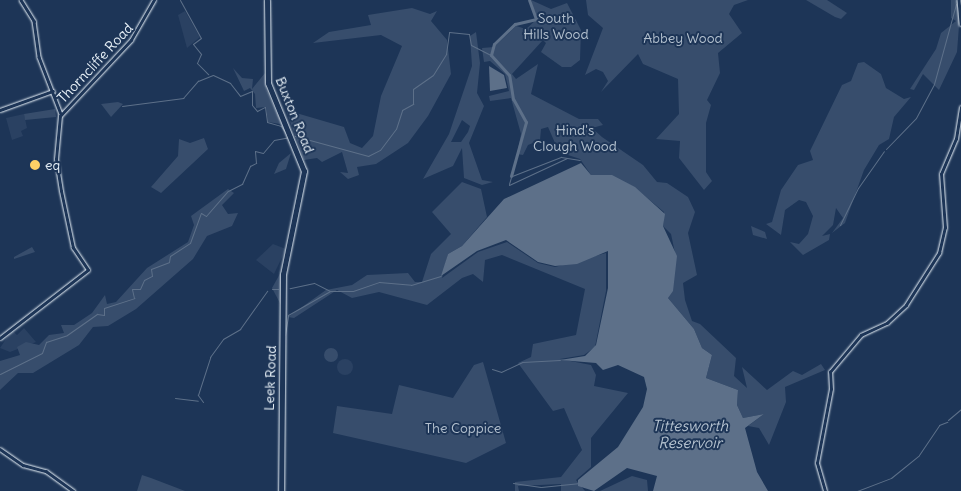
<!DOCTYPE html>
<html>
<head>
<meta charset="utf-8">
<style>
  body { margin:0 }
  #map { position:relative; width:961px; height:491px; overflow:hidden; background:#1d3557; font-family:Delius,sans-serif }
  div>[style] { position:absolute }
  .built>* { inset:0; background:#2a4162 }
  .round { border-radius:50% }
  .green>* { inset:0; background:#374d6c }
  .water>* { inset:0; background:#5d7089 }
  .stream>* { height:1px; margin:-0.5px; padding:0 0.5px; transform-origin:0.5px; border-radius:0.5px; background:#5d7089 }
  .river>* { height:3px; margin:-1.5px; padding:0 1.5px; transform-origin:1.5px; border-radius:1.5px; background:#5d7089 }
  .roads { filter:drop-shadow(0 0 1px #e8f1f8) drop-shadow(0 0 1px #e8f1f8) }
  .minor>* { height:2.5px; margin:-1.25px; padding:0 1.25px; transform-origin:1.25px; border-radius:1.25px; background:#1d3557 }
  .highway>* { height:5px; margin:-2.5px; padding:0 2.5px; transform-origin:2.5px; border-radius:2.5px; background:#1d3557 }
  .dots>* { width:14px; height:14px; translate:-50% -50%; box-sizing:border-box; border:2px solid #1d3557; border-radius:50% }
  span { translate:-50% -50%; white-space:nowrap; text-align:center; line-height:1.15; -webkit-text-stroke:4px #1d3557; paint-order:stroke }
  .park-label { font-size:14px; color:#b3c0ce }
  .street-label { font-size:14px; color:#e8f1f8 }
  .poi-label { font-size:14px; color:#e8f1f8 }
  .left { translate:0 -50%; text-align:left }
  .water-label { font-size:15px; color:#b7c4d1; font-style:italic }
</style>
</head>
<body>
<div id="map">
  <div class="built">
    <div style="clip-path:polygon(185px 11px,200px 37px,187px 48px,178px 15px)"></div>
    <div style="clip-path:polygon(24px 114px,27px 128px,21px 131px,23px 136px,12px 140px,6px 118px)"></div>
    <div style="clip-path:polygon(273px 244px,286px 249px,274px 274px,256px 260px)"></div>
    <div style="clip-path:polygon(24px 328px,36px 342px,10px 352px,0 348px,12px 330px,17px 335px)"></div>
    <div class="round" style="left:337px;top:359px;width:16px;height:16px"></div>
  </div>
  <div class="green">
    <div style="clip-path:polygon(531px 0,551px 9px,567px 3px,581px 30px,580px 60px,571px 67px,562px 67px,541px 52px,546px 43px,543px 40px,512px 74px,516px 79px,538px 64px,531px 94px,579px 119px,598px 119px,603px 125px,592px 128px,602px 137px,643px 165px,657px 182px,667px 183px,688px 197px,695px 212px,688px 233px,697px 275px,683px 283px,685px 300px,692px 321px,700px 324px,736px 358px,734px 376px,747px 388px,742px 367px,767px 390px,793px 371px,802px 375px,821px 364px,825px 370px,785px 387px,786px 402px,769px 445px,759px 428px,748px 426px,764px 414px,743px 418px,737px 405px,738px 390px,706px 378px,712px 355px,702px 348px,694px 329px,668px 298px,675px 253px,671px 234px,663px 226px,664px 212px,634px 187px,609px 175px,591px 175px,580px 159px,559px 152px,548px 127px,541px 129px,540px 140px,528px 145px,523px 155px,517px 154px,521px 134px,511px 98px,490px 101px,489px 96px,509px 91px,505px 74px,490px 61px,484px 62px,482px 48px,494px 47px,516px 26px,526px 29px,536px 20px)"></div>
    <div style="clip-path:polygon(586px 0,748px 0,734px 5px,729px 14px,742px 33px,718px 53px,720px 73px,707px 100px,711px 105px,706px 123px,706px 172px,712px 181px,704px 190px,679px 158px,680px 141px,656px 139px,679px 114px,678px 79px,643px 64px,638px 54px,601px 92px,608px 81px,603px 72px,596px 69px,585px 75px,603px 28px,588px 15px)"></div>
    <div style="clip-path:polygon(806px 0,827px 0,847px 13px,841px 19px,835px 17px)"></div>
    <div style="clip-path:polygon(951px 0,961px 0,957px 52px,939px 90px,923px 74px,914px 90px,910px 89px,936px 49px,941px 33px,956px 21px,951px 18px)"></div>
    <div style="clip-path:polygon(412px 8px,430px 14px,437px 11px,431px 21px,447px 40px,451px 74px,428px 116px,408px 143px,376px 164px,357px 167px,359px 175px,348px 179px,340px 172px,348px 173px,342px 152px,322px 162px,317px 158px,304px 160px,286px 110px,344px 127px,350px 143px,362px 148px,373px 136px,381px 96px,402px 46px,381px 35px,313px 43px,329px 32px,371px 25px,368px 15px)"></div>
    <div style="clip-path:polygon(evenodd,476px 32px,480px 63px,477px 93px,484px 106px,469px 143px,482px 180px,493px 182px,482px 185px,464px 178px,462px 148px,453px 166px,423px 179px,449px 134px,472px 66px,470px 36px,476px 32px,462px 120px,470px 126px,468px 132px,461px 142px,451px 142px,462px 120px)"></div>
    <div style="clip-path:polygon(864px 62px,881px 74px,886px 88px,904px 99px,911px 97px,894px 117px,889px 139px,879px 145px,864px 170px,845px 223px,832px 233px,843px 218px,836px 208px,833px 225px,822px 236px,830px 234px,829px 240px,803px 255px,790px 242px,799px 244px,808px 234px,813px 216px,806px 202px,799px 200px,785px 210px,781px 235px,766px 224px,772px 222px,781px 190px,798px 165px,813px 160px,810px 151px,842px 85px,851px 81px,858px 63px)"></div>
    <div style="clip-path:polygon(233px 68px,242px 78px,253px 79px,252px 89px,265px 73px,266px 89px,286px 133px,280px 124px,268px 122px,266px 107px,256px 108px,255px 94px,250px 88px,244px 91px)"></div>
    <div style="clip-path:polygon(118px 102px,123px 104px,111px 117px,101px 104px)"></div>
    <div style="clip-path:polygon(55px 109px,56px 117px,25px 120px,24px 114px)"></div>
    <div style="clip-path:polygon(204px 138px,208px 149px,161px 193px,151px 187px,178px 156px,179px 139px,190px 143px)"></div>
    <div style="clip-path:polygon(291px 153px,286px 169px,274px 174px,279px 163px)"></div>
    <div style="clip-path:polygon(462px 182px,481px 189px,487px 217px,462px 246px,448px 254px,442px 278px,478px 252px,507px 242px,538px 263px,555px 267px,606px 253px,606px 291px,595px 347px,584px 355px,560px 359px,591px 365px,596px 375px,594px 386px,628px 393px,591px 438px,591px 467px,576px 480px,585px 491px,561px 491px,561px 484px,518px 486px,519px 491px,515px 491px,515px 482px,561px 477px,582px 450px,564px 408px,553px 411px,518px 363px,531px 357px,533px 344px,576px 335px,585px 289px,502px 255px,485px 260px,483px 282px,473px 274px,462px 278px,427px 305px,379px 292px,352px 298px,337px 290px,294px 318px,288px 317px,326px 290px,352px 285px,367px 275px,408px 273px,415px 282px,422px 282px,431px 254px,451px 234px,432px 212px)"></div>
    <div style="clip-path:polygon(228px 189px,234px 193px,222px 205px,228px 214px,238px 213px,232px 226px,207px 236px,193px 259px,136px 309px,108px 326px,93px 327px,79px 345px,33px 373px,18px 373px,0 390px,0 361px,20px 355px,17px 347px,26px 342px,39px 345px,49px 335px,64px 333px,61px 325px,74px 325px,92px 313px,105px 295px,107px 304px,116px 302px,147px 268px,188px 242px,194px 225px,191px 216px)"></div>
    <div style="clip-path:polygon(751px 226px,765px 232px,767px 239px,753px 235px)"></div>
    <div style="clip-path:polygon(32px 247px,35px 252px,14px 259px,14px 257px)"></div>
    <div style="clip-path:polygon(281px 272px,281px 305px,272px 288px)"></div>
    <div class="round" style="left:324px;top:348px;width:14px;height:14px"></div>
    <div style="clip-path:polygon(483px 362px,506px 443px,466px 463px,333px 433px,337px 406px,392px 414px,399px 385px,453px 398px,474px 365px)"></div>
    <div style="clip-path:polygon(142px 475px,151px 478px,185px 491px,137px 491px)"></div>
    <div style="clip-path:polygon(632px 476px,647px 480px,648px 491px,600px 491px)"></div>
  </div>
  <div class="water">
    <div style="clip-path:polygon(489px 66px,504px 75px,507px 88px,490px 91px)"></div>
    <div style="clip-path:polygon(581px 163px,591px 175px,612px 175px,635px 187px,665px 214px,663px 226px,677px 256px,673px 291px,668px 298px,694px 329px,702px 348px,712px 355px,706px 378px,738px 390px,737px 405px,743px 418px,764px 414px,745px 428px,757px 472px,768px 491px,653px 491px,657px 476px,627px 468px,594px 491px,578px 486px,578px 480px,618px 447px,643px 407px,647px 389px,644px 377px,618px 365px,603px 370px,596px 363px,560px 360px,585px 356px,596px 345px,608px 288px,608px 251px,577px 264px,555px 266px,538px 262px,506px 240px,477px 251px,441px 276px,448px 254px,462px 246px,504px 199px)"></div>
  </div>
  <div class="stream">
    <div style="left:180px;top:0;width:43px;rotate:61.1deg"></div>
    <div style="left:201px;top:38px;width:10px;rotate:143deg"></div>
    <div style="left:193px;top:44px;width:13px;rotate:51deg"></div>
    <div style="left:201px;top:54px;width:10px;rotate:114deg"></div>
    <div style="left:197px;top:63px;width:16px;rotate:45deg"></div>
    <div style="left:122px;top:106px;width:62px;rotate:-7.5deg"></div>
    <div style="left:183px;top:98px;width:23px;rotate:-49deg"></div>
    <div style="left:198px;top:81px;width:16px;rotate:-22deg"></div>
    <div style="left:213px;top:75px;width:19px;rotate:25deg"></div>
    <div style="left:230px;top:83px;width:16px;rotate:52deg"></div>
    <div style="left:240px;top:96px;width:13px;rotate:-23deg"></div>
    <div style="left:252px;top:91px;width:14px;rotate:90deg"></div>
    <div style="left:252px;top:105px;width:8px;rotate:50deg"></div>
    <div style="left:257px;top:111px;width:9px;rotate:-27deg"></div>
    <div style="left:265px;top:107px;width:15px;rotate:82deg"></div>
    <div style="left:267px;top:122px;width:15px;rotate:16deg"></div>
    <div style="left:281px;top:126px;width:11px;rotate:56deg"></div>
    <div style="left:295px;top:136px;width:76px;rotate:15.3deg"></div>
    <div style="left:368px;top:156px;width:13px;rotate:-27deg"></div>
    <div style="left:380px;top:150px;width:26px;rotate:-53deg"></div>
    <div style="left:396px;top:129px;width:20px;rotate:-72deg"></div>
    <div style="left:402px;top:110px;width:13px;rotate:-29deg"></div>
    <div style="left:413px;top:104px;width:15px;rotate:-90deg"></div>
    <div style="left:413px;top:89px;width:24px;rotate:-35deg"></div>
    <div style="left:433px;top:75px;width:25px;rotate:-58deg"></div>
    <div style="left:446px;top:54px;width:22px;rotate:-82deg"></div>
    <div style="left:449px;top:32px;width:20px;rotate:6deg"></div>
    <div style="left:469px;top:34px;width:11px;rotate:80deg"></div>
    <div style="left:471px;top:45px;width:22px;rotate:27deg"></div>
    <div style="left:886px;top:149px;width:43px;rotate:-45.9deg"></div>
    <div style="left:916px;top:118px;width:38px;rotate:-62deg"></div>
    <div style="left:934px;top:84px;width:83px;rotate:-74.6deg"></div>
    <div style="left:512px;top:176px;width:53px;rotate:-21.2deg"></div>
    <div style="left:561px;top:157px;width:19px;rotate:9deg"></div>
    <div style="left:509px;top:184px;width:7px;rotate:-74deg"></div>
    <div style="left:509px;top:185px;width:64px;rotate:-25deg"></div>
    <div style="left:840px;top:225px;width:41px;rotate:-64.1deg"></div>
    <div style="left:858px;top:188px;width:45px;rotate:-54.9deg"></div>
    <div style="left:272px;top:289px;width:6px"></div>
    <div style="left:330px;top:291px;width:23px"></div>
    <div style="left:353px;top:291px;width:28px;rotate:-19deg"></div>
    <div style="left:379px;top:282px;width:32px;rotate:5deg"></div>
    <div style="left:411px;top:285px;width:31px;rotate:-17deg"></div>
    <div style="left:285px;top:335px;width:20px;rotate:-81deg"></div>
    <div style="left:288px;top:315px;width:48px;rotate:-29.7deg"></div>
    <div style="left:330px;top:291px;width:18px;rotate:-153deg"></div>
    <div style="left:314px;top:283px;width:25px;rotate:168deg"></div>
    <div style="left:492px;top:369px;width:9px;rotate:18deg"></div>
    <div style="left:501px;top:372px;width:23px;rotate:-25deg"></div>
    <div style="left:522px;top:362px;width:38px;rotate:-3deg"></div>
    <div style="left:0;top:374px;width:47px;rotate:-26.6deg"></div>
    <div style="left:42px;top:353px;width:12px;rotate:-70deg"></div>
    <div style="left:46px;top:342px;width:22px;rotate:-18deg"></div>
    <div style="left:67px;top:335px;width:37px;rotate:-35deg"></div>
    <div style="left:97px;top:314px;width:7px;rotate:8deg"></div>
    <div style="left:104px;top:315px;width:7px;rotate:-90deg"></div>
    <div style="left:104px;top:308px;width:32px;rotate:-18deg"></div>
    <div style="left:134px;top:298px;width:9px;rotate:-103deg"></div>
    <div style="left:132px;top:289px;width:8px"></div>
    <div style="left:140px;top:289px;width:10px;rotate:-66deg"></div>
    <div style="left:144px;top:280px;width:9px;rotate:-27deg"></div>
    <div style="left:152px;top:276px;width:7px;rotate:-98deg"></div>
    <div style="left:151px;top:269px;width:19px;rotate:-21deg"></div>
    <div style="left:169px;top:262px;width:6px;rotate:-81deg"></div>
    <div style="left:170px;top:256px;width:24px;rotate:-33deg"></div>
    <div style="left:190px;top:243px;width:32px;rotate:-70deg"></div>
    <div style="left:201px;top:213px;width:6px;rotate:31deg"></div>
    <div style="left:206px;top:216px;width:33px;rotate:-49deg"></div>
    <div style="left:228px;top:191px;width:16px;rotate:-27deg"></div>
    <div style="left:242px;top:184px;width:20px;rotate:-66deg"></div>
    <div style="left:250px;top:166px;width:7px;rotate:-27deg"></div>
    <div style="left:256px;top:163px;width:12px;rotate:-95deg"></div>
    <div style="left:255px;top:151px;width:8px;rotate:14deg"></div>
    <div style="left:263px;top:153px;width:17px;rotate:-50deg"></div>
    <div style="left:274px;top:140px;width:15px;rotate:-11deg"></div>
    <div style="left:175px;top:398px;width:23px;rotate:7deg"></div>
    <div style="left:203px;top:402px;width:9px;rotate:-126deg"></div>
    <div style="left:198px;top:395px;width:40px;rotate:-72deg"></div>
    <div style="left:210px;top:357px;width:22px;rotate:-54deg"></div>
    <div style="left:223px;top:339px;width:20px;rotate:-30deg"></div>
    <div style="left:240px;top:329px;width:47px;rotate:-54.6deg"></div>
    <div style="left:948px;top:420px;width:17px;rotate:-40deg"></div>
    <div style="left:513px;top:483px;width:28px;rotate:8deg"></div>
    <div style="left:541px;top:487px;width:37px;rotate:-6deg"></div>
    <div style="left:857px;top:491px;width:36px;rotate:-21deg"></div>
    <div style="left:891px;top:478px;width:36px;rotate:-39deg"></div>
    <div style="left:919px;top:455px;width:36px;rotate:-56deg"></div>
    <div style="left:939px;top:425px;width:9px;rotate:-21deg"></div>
  </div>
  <div class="river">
    <div style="left:511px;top:176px;width:56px;rotate:-74.5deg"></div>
    <div style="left:526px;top:122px;width:26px;rotate:-119deg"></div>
    <div style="left:513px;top:99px;width:24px;rotate:-99deg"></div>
    <div style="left:509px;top:75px;width:27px;rotate:-132deg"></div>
    <div style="left:491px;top:55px;width:11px;rotate:-75deg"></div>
    <div style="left:494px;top:44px;width:29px;rotate:-44deg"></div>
    <div style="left:515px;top:24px;width:22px;rotate:-13deg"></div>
    <div style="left:536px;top:19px;width:20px;rotate:-110deg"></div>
  </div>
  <div class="roads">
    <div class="minor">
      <div style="left:21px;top:0;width:25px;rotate:58deg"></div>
      <div style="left:34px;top:21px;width:36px;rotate:82deg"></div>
      <div style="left:39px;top:57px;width:61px;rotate:68.9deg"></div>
      <div style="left:959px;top:0;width:24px;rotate:85deg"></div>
      <div style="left:0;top:110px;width:56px;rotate:-19.7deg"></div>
      <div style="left:0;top:338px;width:111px;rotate:-37.7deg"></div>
      <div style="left:88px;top:270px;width:27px;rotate:-124deg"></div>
      <div style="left:73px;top:248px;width:58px;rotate:-101.9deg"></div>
      <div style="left:61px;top:191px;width:32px;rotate:-99deg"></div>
      <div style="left:56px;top:159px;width:43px;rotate:-84.7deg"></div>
      <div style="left:60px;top:116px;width:104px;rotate:-46.9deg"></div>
      <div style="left:131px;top:40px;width:46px;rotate:-60.1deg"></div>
      <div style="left:0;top:449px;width:28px;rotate:35deg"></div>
      <div style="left:23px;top:465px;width:24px;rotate:15deg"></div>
      <div style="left:46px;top:471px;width:34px;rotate:36deg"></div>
      <div style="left:825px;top:491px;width:29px;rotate:-106deg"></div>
      <div style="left:817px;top:463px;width:75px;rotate:-79.3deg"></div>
      <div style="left:831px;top:389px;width:17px;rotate:-93deg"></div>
      <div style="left:830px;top:372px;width:48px;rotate:-50deg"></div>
      <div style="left:861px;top:335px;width:29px;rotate:-25deg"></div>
      <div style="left:887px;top:323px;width:26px;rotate:-43deg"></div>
      <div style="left:906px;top:305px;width:62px;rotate:-57.6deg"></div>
      <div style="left:939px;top:253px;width:26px;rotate:-77deg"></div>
      <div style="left:945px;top:228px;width:54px;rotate:-94.2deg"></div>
      <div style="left:941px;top:174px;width:38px;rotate:-67deg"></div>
      <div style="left:956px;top:139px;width:32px;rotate:-81deg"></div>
    </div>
    <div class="highway">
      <div style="left:267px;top:0;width:83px;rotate:89.3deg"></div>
      <div style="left:268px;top:83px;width:95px;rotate:67.8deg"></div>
      <div style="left:304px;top:171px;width:105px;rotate:101.5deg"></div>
      <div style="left:283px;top:274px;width:217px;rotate:90.5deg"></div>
    </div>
  </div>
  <div class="dots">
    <div style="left:35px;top:165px;background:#ffd166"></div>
  </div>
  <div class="park-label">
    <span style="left:556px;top:26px">South<br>Hills Wood</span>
    <span style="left:683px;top:38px">Abbey Wood</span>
    <span style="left:575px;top:138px">Hind's<br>Clough Wood</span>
    <span style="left:463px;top:428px">The Coppice</span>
  </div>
  <div class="street-label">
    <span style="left:95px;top:63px;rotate:-47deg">Thorncliffe Road</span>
    <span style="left:295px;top:115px;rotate:68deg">Buxton Road</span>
    <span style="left:270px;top:378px;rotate:-88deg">Leek Road</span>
  </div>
  <div class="poi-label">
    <span class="left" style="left:45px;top:165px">eq</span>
  </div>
  <div class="water-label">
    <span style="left:690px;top:434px">Tittesworth<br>Reservoir</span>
  </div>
</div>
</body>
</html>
